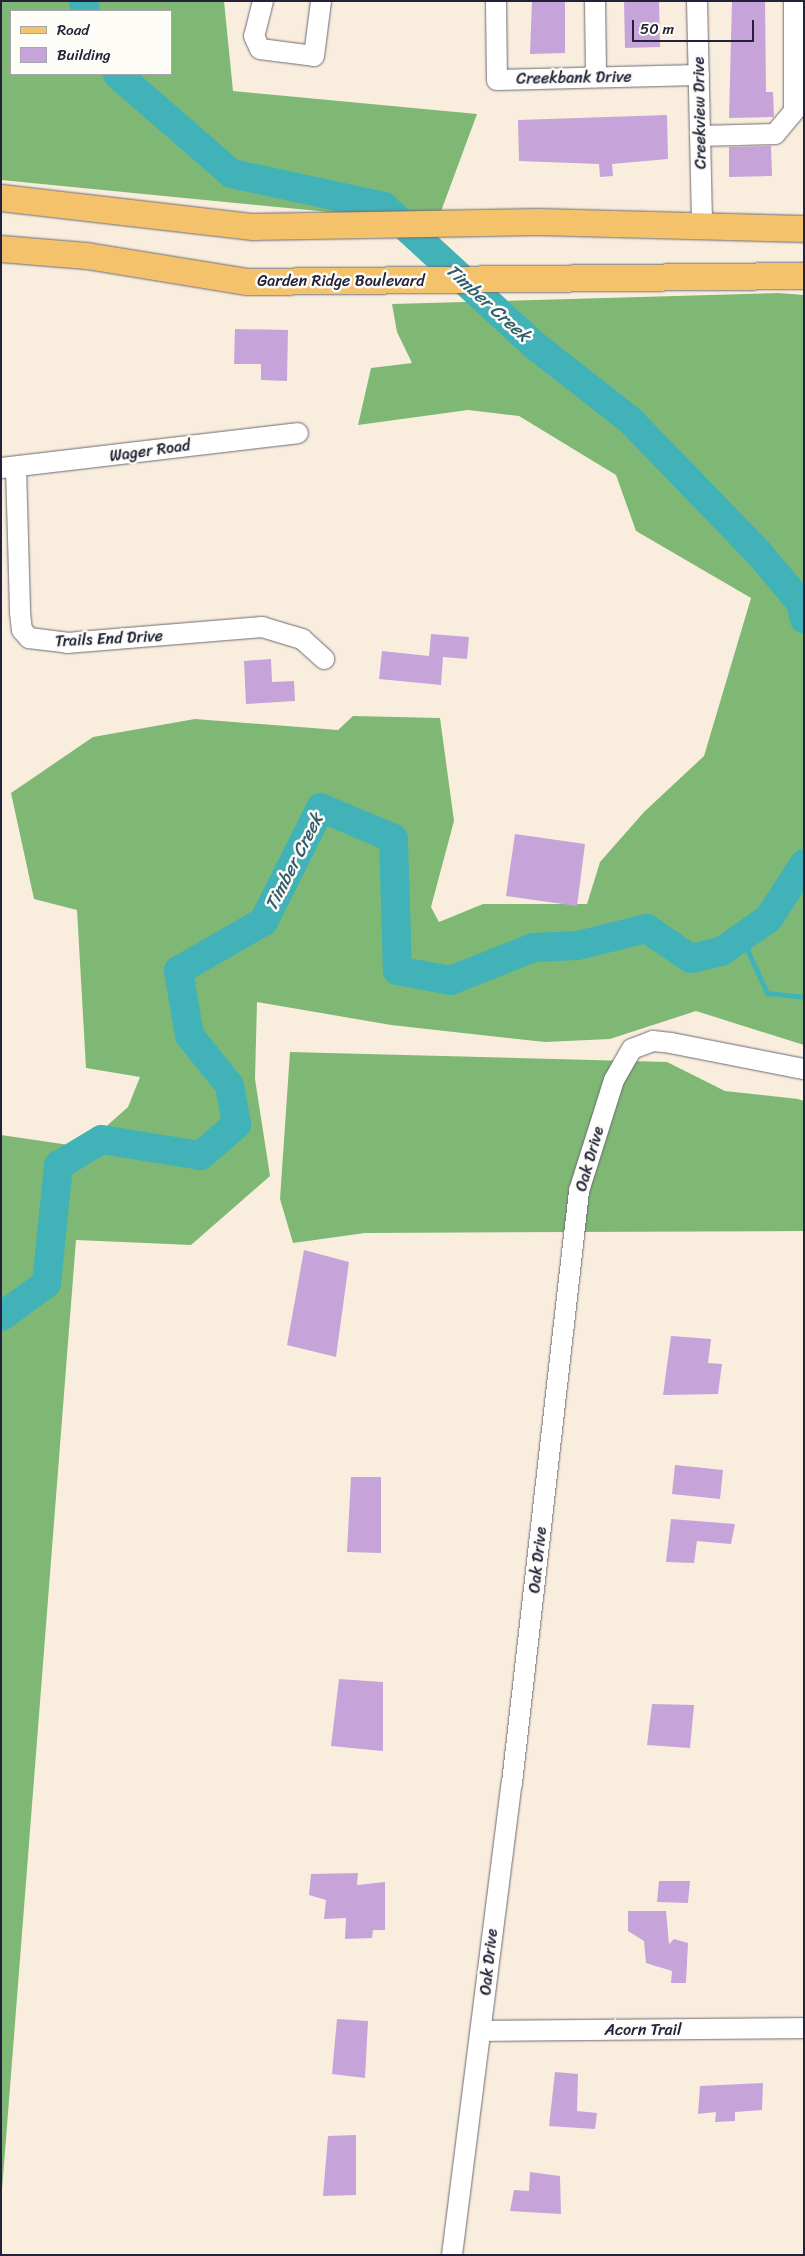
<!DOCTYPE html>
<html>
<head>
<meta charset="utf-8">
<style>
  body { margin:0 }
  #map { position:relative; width:805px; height:2256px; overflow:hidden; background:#f9eedd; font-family:Sriracha,sans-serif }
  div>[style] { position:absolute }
  .forest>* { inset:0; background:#7fb875 }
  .stream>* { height:5px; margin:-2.5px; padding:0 2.5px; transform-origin:2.5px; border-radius:2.5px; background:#42b2b9 }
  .river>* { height:29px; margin:-14.5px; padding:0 14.5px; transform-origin:14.5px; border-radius:14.5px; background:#42b2b9 }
  .building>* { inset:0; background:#c6a4da }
  .roads { filter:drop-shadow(0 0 1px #6d6974) drop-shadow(0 0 1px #6d6974) }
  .minor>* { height:20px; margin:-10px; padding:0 10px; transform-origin:10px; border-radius:10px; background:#fff }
  .major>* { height:26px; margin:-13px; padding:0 13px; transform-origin:13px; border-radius:13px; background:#f3c26a }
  span { translate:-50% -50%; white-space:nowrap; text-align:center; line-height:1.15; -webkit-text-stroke:5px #fdfcf7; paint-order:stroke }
  .street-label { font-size:16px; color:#22223b }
  .water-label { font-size:18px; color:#2f5c6d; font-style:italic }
  .frame { position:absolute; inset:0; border:2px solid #22223b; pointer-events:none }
  .legend { position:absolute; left:10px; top:10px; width:162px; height:65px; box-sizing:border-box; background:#fdfcf7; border:1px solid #a5a5ac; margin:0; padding:6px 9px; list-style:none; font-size:15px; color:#22223b }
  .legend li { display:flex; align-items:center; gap:10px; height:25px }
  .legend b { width:25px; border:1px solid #a5a5ac }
  .scale { position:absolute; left:632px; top:20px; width:122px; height:22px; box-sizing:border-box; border:2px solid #22223b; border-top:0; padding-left:6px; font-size:15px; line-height:18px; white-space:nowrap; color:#22223b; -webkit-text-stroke:4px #fdfcf7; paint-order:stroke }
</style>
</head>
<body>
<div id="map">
  <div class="forest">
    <div style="clip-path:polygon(evenodd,1px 1px,224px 1px,233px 91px,477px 114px,440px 214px,329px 212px,1px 180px,1px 1px,11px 11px,171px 11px,171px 74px,11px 74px,11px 11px)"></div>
    <div style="clip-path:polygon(778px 293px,804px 295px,804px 1045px,696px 1011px,610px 1039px,545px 1042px,391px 1025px,257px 1002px,255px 1079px,270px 1176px,191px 1245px,76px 1240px,1px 2203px,1px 1135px,83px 1147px,128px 1107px,140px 1077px,86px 1068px,77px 910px,34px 899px,11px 793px,93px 737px,195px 719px,338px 730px,353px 716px,440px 718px,454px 821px,431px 907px,439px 922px,483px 904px,587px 904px,600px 862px,644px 812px,704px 756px,751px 598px,636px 531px,616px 475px,519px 416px,468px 410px,358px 425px,371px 368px,412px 363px,397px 332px,392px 304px)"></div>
    <div style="clip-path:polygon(290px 1052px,667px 1062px,725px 1091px,798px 1099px,804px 1101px,804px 1231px,365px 1233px,293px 1243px,280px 1199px)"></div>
  </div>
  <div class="stream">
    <div style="left:741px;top:936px;width:63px;rotate:65.5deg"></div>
    <div style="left:767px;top:993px;width:37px;rotate:6deg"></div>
  </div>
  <div class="river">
    <div style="left:83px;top:1px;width:10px;rotate:79deg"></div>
    <div style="left:117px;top:74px;width:151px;rotate:41deg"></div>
    <div style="left:231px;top:173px;width:156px;rotate:12.2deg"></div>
    <div style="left:383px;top:206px;width:204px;rotate:42.6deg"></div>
    <div style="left:533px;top:344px;width:122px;rotate:38deg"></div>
    <div style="left:629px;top:419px;width:184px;rotate:45.9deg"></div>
    <div style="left:757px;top:551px;width:67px;rotate:49.9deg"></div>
    <div style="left:800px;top:602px;width:17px;rotate:77deg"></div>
    <div style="left:1px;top:1316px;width:56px;rotate:-36.3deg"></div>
    <div style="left:46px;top:1283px;width:119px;rotate:-84.2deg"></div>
    <div style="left:58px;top:1165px;width:50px;rotate:-31.2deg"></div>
    <div style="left:101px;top:1139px;width:100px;rotate:9.2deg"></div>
    <div style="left:200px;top:1155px;width:48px;rotate:-40.7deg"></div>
    <div style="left:236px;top:1124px;width:40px;rotate:-100deg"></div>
    <div style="left:229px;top:1085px;width:64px;rotate:-128.7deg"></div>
    <div style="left:189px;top:1035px;width:66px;rotate:-99.6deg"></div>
    <div style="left:178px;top:970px;width:98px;rotate:-30deg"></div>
    <div style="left:263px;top:921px;width:127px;rotate:-63.4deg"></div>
    <div style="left:320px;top:807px;width:79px;rotate:23deg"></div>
    <div style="left:393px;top:838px;width:132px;rotate:88.3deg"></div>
    <div style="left:397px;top:970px;width:54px;rotate:10.7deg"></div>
    <div style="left:450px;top:980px;width:89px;rotate:-21.7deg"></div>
    <div style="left:533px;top:947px;width:44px;rotate:-2.6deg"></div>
    <div style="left:577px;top:945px;width:71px;rotate:-13.8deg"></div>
    <div style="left:646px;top:928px;width:53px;rotate:34.3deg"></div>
    <div style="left:690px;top:958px;width:32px;rotate:-13deg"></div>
    <div style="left:721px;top:951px;width:57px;rotate:-35.1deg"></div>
    <div style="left:768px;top:918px;width:66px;rotate:-56.8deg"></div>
  </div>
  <div class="building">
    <div style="clip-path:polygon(532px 1px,565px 1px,565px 53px,530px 54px)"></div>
    <div style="clip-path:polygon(624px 1px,659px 1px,660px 47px,625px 48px)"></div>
    <div style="clip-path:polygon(732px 1px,765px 1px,766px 92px,773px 92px,774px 117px,729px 118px)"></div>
    <div style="clip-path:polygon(667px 115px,668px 159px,612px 164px,613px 176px,600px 177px,599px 164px,519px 161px,518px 120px)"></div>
    <div style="clip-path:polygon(771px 146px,772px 176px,729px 177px,729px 147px)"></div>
    <div style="clip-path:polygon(235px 329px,288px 330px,287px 381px,261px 380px,261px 364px,234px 364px)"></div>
    <div style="clip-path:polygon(431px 634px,469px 637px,467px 659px,443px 657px,441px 685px,379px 679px,382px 651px,429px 656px)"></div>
    <div style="clip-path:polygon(271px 659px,272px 682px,294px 681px,295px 701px,246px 704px,244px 661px)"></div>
    <div style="clip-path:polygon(515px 834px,585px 844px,577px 906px,506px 896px)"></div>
    <div style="clip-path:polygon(304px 1250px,349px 1262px,336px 1357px,287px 1345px)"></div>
    <div style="clip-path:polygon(671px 1336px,711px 1339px,708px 1363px,722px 1364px,718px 1394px,663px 1395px)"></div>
    <div style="clip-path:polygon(675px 1465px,723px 1470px,720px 1499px,672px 1494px)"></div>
    <div style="clip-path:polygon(351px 1477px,381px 1477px,381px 1553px,347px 1552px)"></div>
    <div style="clip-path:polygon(671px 1519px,735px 1524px,731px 1544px,697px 1541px,694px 1563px,666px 1562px)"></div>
    <div style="clip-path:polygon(339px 1679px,383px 1682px,383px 1751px,331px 1746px)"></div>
    <div style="clip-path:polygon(652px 1704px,694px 1705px,690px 1748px,647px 1745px)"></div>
    <div style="clip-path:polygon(358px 1873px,357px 1885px,385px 1882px,385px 1930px,373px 1930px,372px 1938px,345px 1939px,346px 1918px,324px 1919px,326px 1900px,309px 1895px,311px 1874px)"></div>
    <div style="clip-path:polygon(659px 1881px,690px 1881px,688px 1903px,657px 1902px)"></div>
    <div style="clip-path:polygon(628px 1911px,666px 1911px,669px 1944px,674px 1939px,688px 1943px,686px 1983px,671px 1983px,672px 1971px,646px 1963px,644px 1941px,628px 1931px)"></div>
    <div style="clip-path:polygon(337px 2019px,368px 2021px,365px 2078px,332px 2074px)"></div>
    <div style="clip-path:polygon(555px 2072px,578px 2074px,577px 2111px,597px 2113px,595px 2129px,549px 2126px)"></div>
    <div style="clip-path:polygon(763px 2083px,762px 2110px,735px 2112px,735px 2121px,715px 2122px,716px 2112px,698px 2114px,700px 2086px)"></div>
    <div style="clip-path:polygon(356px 2135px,356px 2195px,323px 2196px,328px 2136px)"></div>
    <div style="clip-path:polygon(530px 2172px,560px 2176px,561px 2214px,510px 2211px,514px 2190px,529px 2191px)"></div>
  </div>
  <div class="roads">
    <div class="minor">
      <div style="left:263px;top:1px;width:36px;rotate:104deg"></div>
      <div style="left:254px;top:36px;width:14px;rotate:65deg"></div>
      <div style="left:260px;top:49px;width:54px;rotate:7.4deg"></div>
      <div style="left:314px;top:56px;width:55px;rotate:-82.7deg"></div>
      <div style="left:496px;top:1px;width:79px;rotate:89.3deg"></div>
      <div style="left:497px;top:80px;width:202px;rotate:-1.4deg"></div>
      <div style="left:595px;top:1px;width:76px;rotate:89.2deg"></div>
      <div style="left:697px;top:1px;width:224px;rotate:88.7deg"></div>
      <div style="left:700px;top:136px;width:75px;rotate:-1.5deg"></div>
      <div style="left:775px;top:134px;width:30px;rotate:-50deg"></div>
      <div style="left:794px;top:111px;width:110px;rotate:-90deg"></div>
      <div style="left:16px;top:467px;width:145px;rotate:88.4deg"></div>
      <div style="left:20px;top:612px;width:18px;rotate:84deg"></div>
      <div style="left:22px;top:630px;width:11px;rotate:49deg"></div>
      <div style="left:29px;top:638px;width:38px;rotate:7deg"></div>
      <div style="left:67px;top:643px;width:196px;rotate:-4.7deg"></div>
      <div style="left:262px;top:627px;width:42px;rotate:16.7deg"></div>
      <div style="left:302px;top:639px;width:30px;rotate:42deg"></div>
      <div style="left:1px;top:468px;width:299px;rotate:-6.7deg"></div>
      <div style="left:482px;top:2031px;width:322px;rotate:-0.5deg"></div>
      <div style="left:452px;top:2255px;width:476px;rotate:-82.8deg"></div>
      <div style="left:512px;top:1783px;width:596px;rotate:-83.54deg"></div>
      <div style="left:579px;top:1191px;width:116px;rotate:-72.5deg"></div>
      <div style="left:614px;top:1080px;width:36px;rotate:-60deg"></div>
      <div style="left:632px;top:1049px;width:22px;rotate:-21deg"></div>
      <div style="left:653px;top:1041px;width:18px;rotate:6deg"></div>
      <div style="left:671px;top:1043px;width:136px;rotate:11.1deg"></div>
    </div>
    <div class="major">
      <div style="left:1px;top:198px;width:254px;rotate:6.6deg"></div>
      <div style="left:253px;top:227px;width:285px;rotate:-1deg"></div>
      <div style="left:538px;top:222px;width:266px;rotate:1.5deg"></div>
      <div style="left:1px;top:249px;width:86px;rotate:4.7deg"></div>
      <div style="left:87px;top:256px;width:163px;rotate:9.2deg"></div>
      <div style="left:248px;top:282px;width:556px;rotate:-0.62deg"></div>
    </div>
  </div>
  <div class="street-label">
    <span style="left:574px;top:78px;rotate:-1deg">Creekbank Drive</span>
    <span style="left:700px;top:113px;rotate:-91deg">Creekview Drive</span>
    <span style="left:341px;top:281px">Garden Ridge Boulevard</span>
    <span style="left:150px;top:451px;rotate:-8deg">Wager Road</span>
    <span style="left:109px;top:639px;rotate:-3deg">Trails End Drive</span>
    <span style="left:590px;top:1159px;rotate:-74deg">Oak Drive</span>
    <span style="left:538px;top:1560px;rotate:-84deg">Oak Drive</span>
    <span style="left:489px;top:1962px;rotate:-84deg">Oak Drive</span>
    <span style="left:643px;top:2030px">Acorn Trail</span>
  </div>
  <div class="water-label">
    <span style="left:488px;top:303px;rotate:42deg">Timber Creek</span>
    <span style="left:294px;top:862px;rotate:-63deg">Timber Creek</span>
  </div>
  <div class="frame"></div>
  <ul class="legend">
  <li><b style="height:6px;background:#f3c26a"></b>Road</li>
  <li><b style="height:14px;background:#c6a4da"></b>Building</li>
  </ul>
  <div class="scale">50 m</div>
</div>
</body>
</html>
